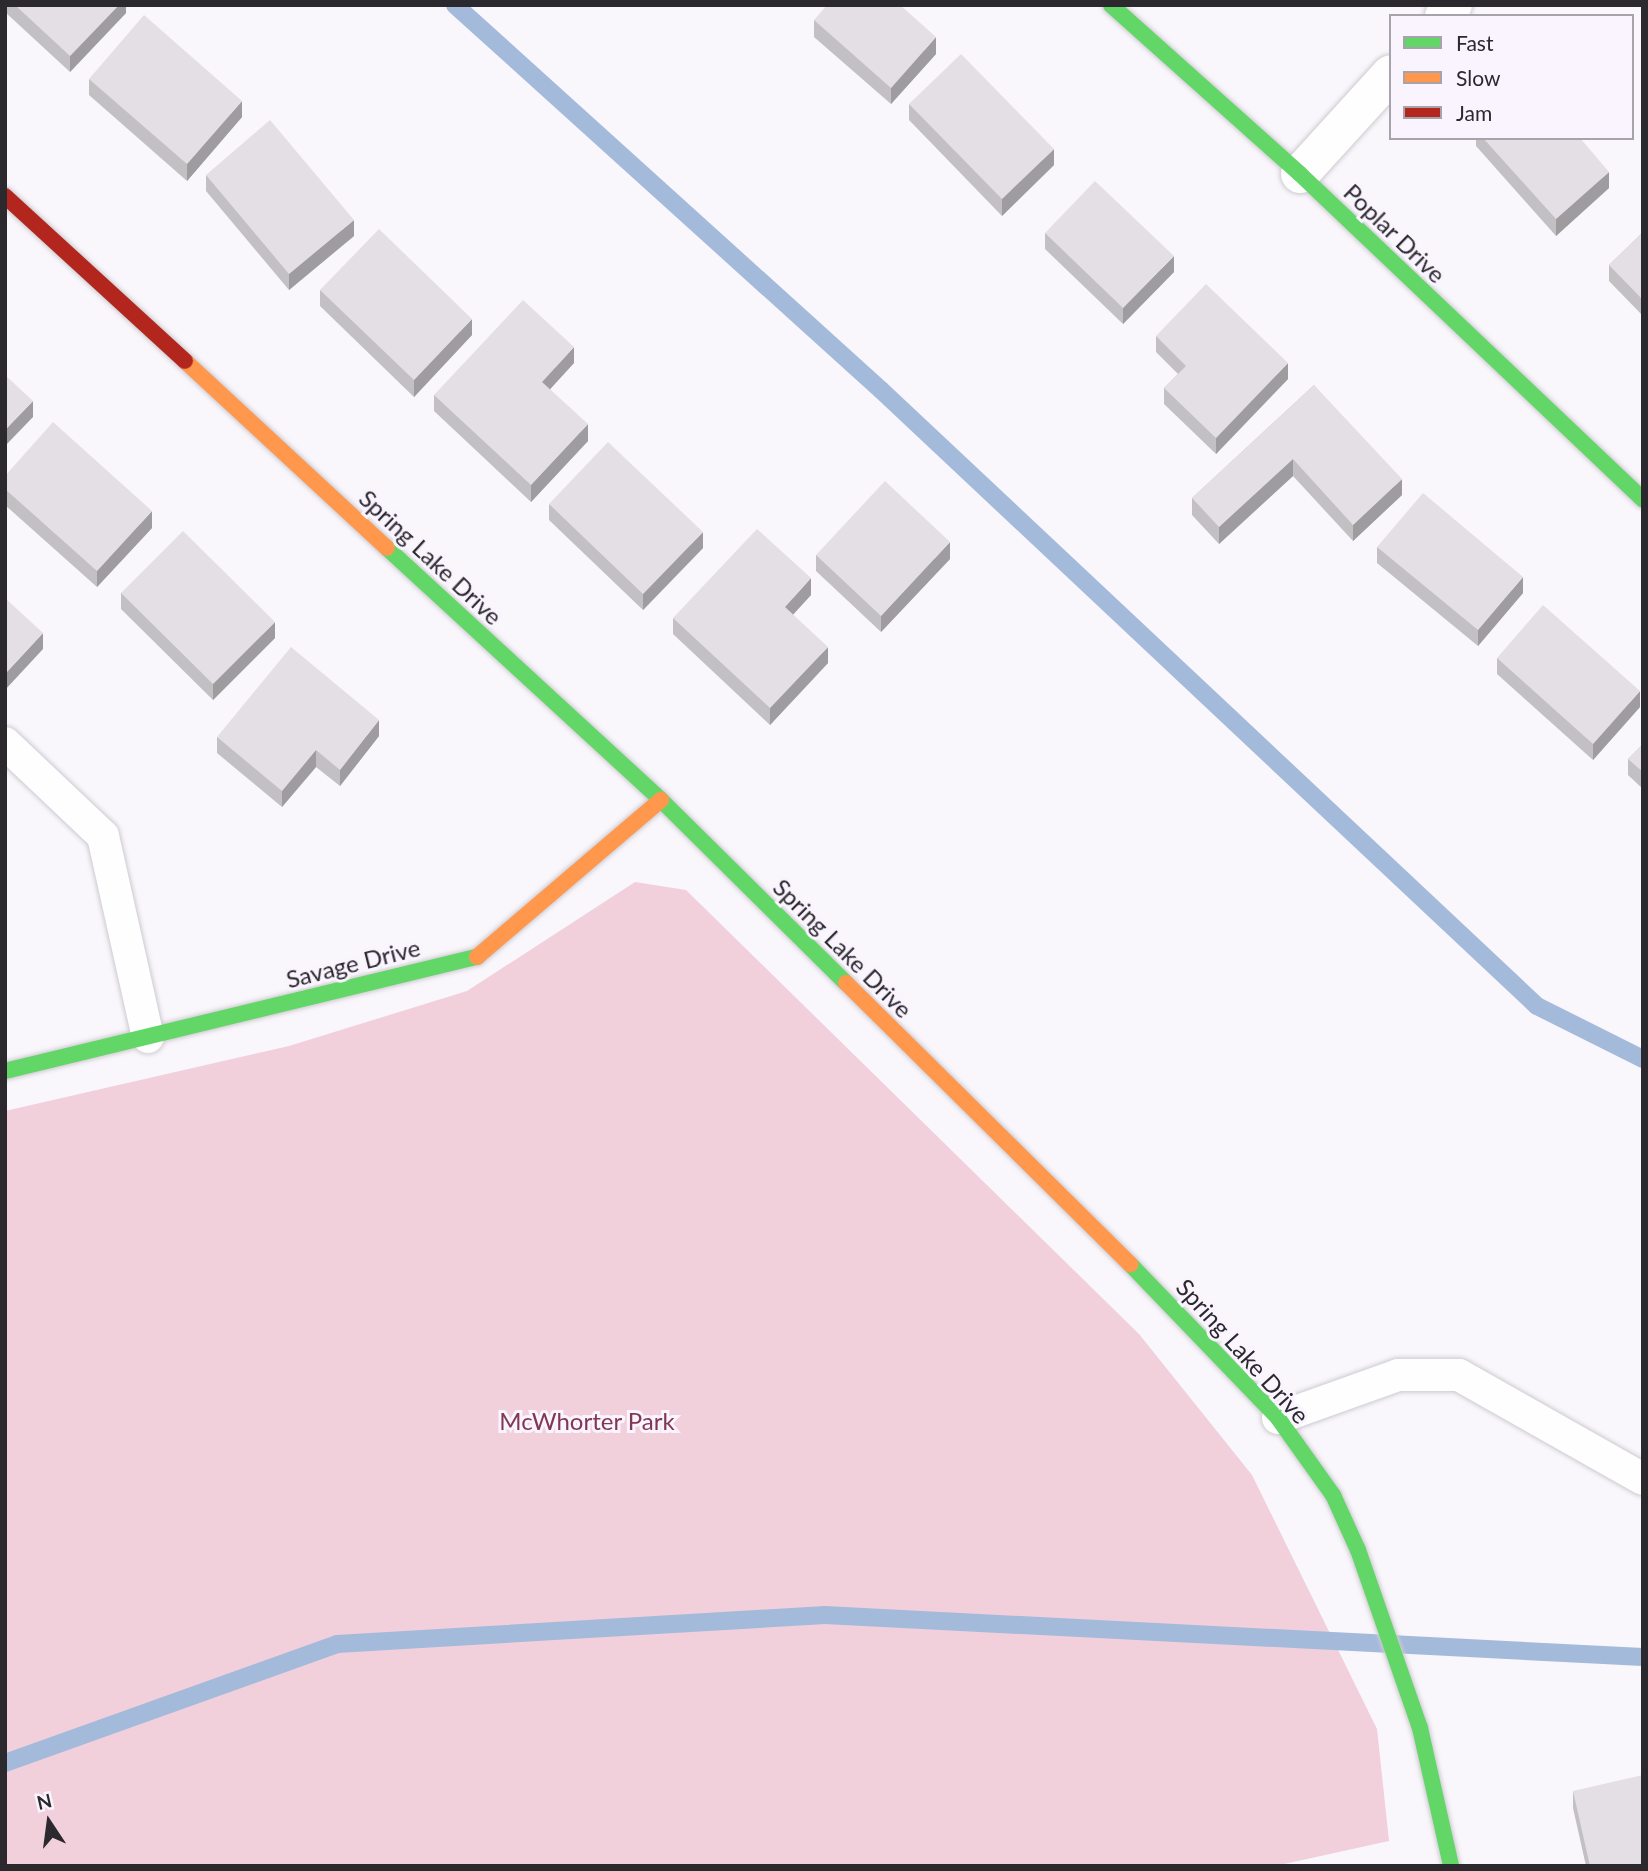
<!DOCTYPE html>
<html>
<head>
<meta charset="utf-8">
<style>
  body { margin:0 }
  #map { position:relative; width:1648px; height:1871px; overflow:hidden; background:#f9f6fc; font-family:Lato,sans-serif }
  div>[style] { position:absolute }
  .green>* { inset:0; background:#f1d0dc }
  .stream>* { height:18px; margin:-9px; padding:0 9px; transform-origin:9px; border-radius:9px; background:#a4badb }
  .roads { filter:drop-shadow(0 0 2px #cdcbd0) drop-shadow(0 0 2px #cdcbd0) }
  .lane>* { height:32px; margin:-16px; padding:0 16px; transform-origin:16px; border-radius:16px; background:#fefeff }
  .street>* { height:38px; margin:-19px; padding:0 19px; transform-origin:19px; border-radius:19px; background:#fefeff }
  .fast>* { height:16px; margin:-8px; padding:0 8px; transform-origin:8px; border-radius:8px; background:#63d668 }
  .slow>* { height:16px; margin:-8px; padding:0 8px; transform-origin:8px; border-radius:8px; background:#ff974d }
  .jam>* { height:16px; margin:-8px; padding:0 8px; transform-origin:8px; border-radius:8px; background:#b3261e }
  .wall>* { inset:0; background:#c3c0c4 }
  .shaded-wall>* { inset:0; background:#9f9ca0 }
  .building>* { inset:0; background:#e3dfe4 }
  span { translate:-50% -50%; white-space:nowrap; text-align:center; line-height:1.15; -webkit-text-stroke:6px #f9f4fe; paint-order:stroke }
  .street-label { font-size:24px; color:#2b282e }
  .park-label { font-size:24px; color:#823853 }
  .frame { position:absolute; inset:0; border:7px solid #2b282e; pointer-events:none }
  .legend { position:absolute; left:1389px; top:14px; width:245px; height:126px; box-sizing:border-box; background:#f9f4fe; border:2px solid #a7a2ab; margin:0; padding:9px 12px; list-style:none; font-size:21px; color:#2b282e }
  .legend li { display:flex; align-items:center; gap:14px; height:35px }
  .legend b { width:35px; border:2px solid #a7a2ab }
  .north { position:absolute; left:14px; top:1787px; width:70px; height:70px; -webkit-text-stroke:5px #f9f4fe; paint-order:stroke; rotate:347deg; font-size:19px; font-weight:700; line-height:28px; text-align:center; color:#2b282e }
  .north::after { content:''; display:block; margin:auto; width:24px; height:32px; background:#2b282e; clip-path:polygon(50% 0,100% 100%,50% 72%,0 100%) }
</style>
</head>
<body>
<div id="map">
  <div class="green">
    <div style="clip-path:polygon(635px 882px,686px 890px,1139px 1334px,1252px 1475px,1377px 1729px,1389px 1841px,1275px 1866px,5px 1866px,5px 1111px,289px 1046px,467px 991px)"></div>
  </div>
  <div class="stream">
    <div style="left:455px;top:5px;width:574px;rotate:42.11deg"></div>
    <div style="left:881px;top:390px;width:900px;rotate:43.2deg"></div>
    <div style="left:1537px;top:1006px;width:119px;rotate:26.6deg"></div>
    <div style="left:5px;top:1763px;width:353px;rotate:-19.7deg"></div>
    <div style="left:337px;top:1644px;width:489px;rotate:-3.4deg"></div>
    <div style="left:825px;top:1615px;width:819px;rotate:2.94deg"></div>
  </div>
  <div class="roads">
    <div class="lane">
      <div style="left:5px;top:743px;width:135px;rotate:43.5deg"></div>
      <div style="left:103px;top:836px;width:206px;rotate:77.4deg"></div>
      <div style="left:1278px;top:1418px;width:127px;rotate:-19.7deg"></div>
      <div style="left:1398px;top:1375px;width:61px"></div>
      <div style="left:1459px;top:1375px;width:211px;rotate:29.5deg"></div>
    </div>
    <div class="street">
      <div style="left:1444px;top:16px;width:14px;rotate:-51deg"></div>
      <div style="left:1300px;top:174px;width:135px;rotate:-47.7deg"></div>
    </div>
    <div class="fast">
      <div style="left:1111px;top:5px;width:254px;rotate:41.8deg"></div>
      <div style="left:1300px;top:174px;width:473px;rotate:43.5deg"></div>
      <div style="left:387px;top:548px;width:372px;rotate:42.6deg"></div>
      <div style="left:661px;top:800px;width:260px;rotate:44.7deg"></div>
      <div style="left:5px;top:1071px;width:486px;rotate:-13.6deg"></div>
      <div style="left:1130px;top:1264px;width:214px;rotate:46.1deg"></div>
      <div style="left:1278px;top:1418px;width:95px;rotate:54.5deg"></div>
      <div style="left:1333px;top:1495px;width:60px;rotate:65.6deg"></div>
      <div style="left:1358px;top:1550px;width:188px;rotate:70.8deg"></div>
      <div style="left:1420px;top:1728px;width:141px;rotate:77.3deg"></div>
    </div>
    <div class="slow">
      <div style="left:185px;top:361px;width:275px;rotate:42.8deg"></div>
      <div style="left:477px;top:957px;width:242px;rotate:-40.5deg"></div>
      <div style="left:846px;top:983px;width:400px;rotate:44.7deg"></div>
    </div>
    <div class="jam">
      <div style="left:5px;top:196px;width:244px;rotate:42.5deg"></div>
    </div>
  </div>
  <div class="wall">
    <div style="clip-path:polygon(5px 5px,126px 5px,126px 13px,70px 72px,5px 12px)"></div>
    <div style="clip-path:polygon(814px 20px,936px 54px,891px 104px,814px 37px)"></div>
    <div style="clip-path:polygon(89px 79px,242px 117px,187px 181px,89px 95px)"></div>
    <div style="clip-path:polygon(909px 104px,1054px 165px,1002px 216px,909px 120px)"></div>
    <div style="clip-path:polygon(1476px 138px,1580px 138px,1609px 188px,1556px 236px,1476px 146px)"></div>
    <div style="clip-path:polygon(206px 175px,354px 236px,289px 290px,206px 191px)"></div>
    <div style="clip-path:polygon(1643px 232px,1643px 316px,1609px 281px,1609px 265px)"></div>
    <div style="clip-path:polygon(1045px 233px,1174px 272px,1123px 324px,1045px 249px)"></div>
    <div style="clip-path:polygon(320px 290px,472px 335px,414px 397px,320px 306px)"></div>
    <div style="clip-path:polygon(1156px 336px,1288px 379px,1216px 454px,1164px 404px,1164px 388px,1178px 374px,1156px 352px)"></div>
    <div style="clip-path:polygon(574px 363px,550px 389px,588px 441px,531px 502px,434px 411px,434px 395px)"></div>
    <div style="clip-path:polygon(1314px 385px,1402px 495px,1353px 541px,1293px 476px,1219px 544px,1192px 515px,1192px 498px)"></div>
    <div style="clip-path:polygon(5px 476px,152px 528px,97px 587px,5px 505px)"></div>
    <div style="clip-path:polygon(549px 504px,703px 548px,643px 610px,549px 520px)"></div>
    <div style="clip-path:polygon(1377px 547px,1523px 593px,1478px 646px,1377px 563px)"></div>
    <div style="clip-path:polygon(816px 555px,950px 559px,881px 632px,816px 571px)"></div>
    <div style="clip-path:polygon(121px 593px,275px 638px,213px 700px,121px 609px)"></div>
    <div style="clip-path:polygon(811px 595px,793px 615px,828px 663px,770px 725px,673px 634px,673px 618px)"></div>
    <div style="clip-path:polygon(1497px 658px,1640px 707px,1593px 760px,1497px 674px)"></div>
    <div style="clip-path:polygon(379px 736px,340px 786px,316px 767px,282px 807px,217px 753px,217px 737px)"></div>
    <div style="clip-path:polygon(1643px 744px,1643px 789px,1628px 775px,1628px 759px)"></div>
    <div style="clip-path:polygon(1573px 1791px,1643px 1866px,1586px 1866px,1573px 1808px)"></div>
  </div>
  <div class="shaded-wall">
    <div style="clip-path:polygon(119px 5px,126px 5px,126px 13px,70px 72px,70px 56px)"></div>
    <div style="clip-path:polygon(936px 37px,936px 54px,891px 104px,891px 88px)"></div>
    <div style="clip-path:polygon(242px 101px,242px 117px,187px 181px,187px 164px)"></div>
    <div style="clip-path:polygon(1054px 149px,1054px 165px,1002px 216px,1002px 199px)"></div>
    <div style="clip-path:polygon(1609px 172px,1609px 188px,1556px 236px,1556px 219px)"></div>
    <div style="clip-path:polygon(354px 220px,354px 236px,289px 290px,289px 274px)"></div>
    <div style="clip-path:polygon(1174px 256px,1174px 272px,1123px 324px,1123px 308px)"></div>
    <div style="clip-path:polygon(472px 319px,472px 335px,414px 397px,414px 380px)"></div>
    <div style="clip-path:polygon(574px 347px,574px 363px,542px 398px,542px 382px)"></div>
    <div style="clip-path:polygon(1288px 363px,1288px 379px,1216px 454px,1216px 438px)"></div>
    <div style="clip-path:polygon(33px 401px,33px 417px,5px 446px,5px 430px)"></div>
    <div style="clip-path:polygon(588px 424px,588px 441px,531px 502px,531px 485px)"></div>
    <div style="clip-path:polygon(1293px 459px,1293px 476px,1219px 544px,1219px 527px)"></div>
    <div style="clip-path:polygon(1402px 479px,1402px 495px,1353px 541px,1353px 525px)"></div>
    <div style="clip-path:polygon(152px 511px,152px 528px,97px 587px,97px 571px)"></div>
    <div style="clip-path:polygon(703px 532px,703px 548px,643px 610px,643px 594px)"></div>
    <div style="clip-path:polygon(950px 542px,950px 559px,881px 632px,881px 616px)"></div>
    <div style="clip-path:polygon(1523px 577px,1523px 593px,1478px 646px,1478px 630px)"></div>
    <div style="clip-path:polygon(811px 578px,811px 595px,785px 623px,785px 607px)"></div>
    <div style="clip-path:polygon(275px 622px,275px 638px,213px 700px,213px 684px)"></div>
    <div style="clip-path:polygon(43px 633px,43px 649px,5px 690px,5px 674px)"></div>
    <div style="clip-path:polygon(828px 647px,828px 663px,770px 725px,770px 708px)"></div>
    <div style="clip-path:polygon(1640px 691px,1640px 707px,1593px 760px,1593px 744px)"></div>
    <div style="clip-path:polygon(379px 720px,379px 736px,340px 786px,340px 770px)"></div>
    <div style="clip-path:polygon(316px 750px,316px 767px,282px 807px,282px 791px)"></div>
  </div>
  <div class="building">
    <div style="clip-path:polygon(15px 5px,119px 5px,70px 56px)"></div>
    <div style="clip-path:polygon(827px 5px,900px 5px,936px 37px,891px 88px,814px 20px)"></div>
    <div style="clip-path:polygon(144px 15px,242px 101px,187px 164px,89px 79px)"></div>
    <div style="clip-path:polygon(961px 54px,1054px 149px,1002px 199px,909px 104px)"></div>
    <div style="clip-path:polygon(270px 120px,354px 220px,289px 274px,206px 175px)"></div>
    <div style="clip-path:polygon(1483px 138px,1580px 138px,1609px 172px,1556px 219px)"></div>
    <div style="clip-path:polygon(1095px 181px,1174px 256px,1123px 308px,1045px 233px)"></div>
    <div style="clip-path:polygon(379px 229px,472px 319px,414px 380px,320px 290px)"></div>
    <div style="clip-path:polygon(1643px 232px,1643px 300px,1609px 265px)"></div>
    <div style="clip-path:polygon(1206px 284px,1288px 363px,1216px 438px,1164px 388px,1186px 366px,1156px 336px)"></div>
    <div style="clip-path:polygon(523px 300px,574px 347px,542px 382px,588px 424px,531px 485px,434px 395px)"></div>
    <div style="clip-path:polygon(5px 375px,33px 401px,5px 430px)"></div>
    <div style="clip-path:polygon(1314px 385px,1402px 479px,1353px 525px,1293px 459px,1219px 527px,1192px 498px)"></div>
    <div style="clip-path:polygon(53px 422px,152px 511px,97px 571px,5px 489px,5px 476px)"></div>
    <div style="clip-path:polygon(608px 442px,703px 532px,643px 594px,549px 504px)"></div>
    <div style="clip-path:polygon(885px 481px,950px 542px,881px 616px,816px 555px)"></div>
    <div style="clip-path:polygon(1423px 493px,1523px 577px,1478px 630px,1377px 547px)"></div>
    <div style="clip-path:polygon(757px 529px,811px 578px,785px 607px,828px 647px,770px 708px,673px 618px)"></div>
    <div style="clip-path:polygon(183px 531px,275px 622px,213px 684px,121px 593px)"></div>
    <div style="clip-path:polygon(5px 598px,43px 633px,5px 674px)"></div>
    <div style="clip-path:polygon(1543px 605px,1640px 691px,1593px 744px,1497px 658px)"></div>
    <div style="clip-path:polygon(291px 647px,379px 720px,340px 770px,316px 750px,282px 791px,217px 737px)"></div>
    <div style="clip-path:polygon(1643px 744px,1643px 772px,1628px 759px)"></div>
    <div style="clip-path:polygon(1643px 1775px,1643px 1866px,1590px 1866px,1573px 1791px)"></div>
  </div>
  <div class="street-label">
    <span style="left:1395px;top:233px;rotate:44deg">Poplar Drive</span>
    <span style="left:431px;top:557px;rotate:43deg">Spring Lake Drive</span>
    <span style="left:843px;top:948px;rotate:45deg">Spring Lake Drive</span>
    <span style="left:353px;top:963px;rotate:-14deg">Savage Drive</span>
    <span style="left:1243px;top:1351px;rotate:48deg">Spring Lake Drive</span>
  </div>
  <div class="park-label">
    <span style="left:587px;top:1421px">McWhorter Park</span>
  </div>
  <div class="frame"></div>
  <ul class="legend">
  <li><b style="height:9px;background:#63d668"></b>Fast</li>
  <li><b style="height:9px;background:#ff974d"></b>Slow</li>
  <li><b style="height:9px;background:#b3261e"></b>Jam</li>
  </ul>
  <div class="north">N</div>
</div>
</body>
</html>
